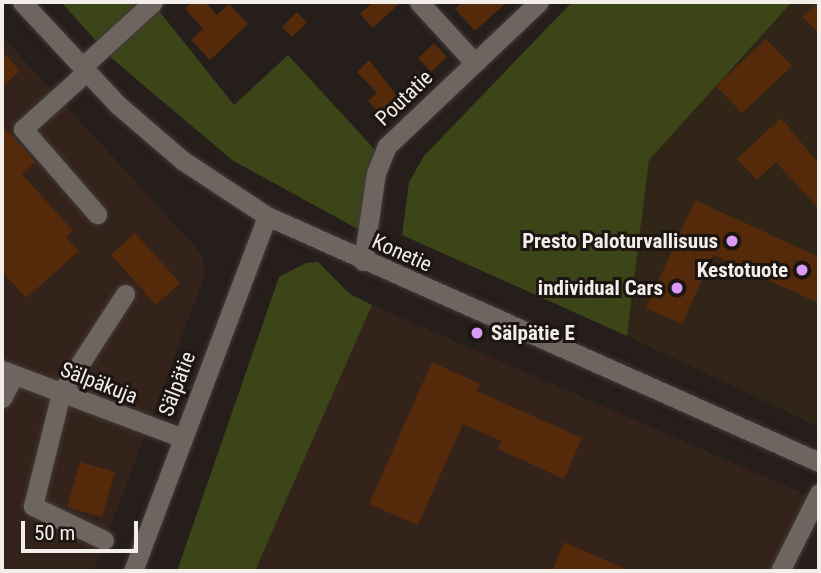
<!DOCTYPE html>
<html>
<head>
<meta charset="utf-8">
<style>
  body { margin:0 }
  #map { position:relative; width:821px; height:573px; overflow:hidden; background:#261e1a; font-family:"Roboto Condensed",sans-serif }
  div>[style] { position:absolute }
  .commercial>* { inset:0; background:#312517 }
  .industrial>* { inset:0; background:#34231b }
  .green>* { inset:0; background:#3b4518 }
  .building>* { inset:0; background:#552a0a }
  .roads { filter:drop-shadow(0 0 2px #413b38) drop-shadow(0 0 2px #413b38) }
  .minor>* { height:19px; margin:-9.5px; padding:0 9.5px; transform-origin:9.5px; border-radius:9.5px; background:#6f6560 }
  .dots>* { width:19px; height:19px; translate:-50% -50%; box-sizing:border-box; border:4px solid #1d1511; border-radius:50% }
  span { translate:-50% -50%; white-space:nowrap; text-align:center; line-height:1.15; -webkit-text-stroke:6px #1d1511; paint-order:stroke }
  .street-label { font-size:21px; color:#f4eeeb }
  .poi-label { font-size:21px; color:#f4eeeb; font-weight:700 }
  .right { translate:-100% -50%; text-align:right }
  .left { translate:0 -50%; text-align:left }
  .frame { position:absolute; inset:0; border:4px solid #f4eeeb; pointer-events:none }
  .scale { position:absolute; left:21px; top:521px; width:117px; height:32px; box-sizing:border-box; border:4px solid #f4eeeb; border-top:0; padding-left:9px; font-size:21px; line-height:24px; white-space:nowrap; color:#f4eeeb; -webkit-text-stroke:5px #1d1511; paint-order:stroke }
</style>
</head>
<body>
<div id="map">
  <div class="commercial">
    <div style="clip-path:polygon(792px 2px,819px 2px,819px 427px,627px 336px,649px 160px)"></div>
  </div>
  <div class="industrial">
    <div style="clip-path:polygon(2px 36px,201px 253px,206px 272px,94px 571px,2px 571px)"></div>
    <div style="clip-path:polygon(372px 305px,807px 495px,773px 571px,255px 571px)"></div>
  </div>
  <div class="green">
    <div style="clip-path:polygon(61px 2px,145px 2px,99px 44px)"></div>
    <div style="clip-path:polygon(572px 2px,792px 2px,649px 160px,627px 336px,402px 235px,409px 182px,424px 156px)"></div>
    <div style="clip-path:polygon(156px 7px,234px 105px,288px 55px,377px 152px,363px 232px,232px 160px,109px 56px)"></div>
    <div style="clip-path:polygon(318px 262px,350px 294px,372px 305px,255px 571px,177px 571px,279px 277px,306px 263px)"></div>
  </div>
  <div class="building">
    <div style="clip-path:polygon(192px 2px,205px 2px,217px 15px,229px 4px,248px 24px,210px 60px,191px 40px,203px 29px,185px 9px)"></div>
    <div style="clip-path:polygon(373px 2px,401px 2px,373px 28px,360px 14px)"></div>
    <div style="clip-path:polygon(463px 2px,507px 2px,475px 31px,455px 9px)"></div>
    <div style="clip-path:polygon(819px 2px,819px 34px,802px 16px)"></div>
    <div style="clip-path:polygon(297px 12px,307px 23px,292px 37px,282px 27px)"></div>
    <div style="clip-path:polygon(766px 39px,792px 66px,742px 113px,716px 86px)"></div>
    <div style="clip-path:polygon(434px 43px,447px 57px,431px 72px,418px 58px)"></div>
    <div style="clip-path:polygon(2px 51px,20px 71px,2px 87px)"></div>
    <div style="clip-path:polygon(369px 60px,401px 101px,383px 117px,368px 101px,377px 93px,357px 72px)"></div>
    <div style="clip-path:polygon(781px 118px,819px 164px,819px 209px,776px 162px,757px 180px,737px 159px)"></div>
    <div style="clip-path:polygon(2px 125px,35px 162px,22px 174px,73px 231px,66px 237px,79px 251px,26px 298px,2px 271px)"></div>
    <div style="clip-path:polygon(695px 200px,819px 257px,819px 303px,713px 255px,682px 324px,646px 308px)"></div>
    <div style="clip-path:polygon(135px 233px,180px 283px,156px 305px,111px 255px)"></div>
    <div style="clip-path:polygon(432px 362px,480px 384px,477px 391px,582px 438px,564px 479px,498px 449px,501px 441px,463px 424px,418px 525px,369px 504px)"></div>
    <div style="clip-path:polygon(80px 462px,115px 472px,102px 517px,67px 507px)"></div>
    <div style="clip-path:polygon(564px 542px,630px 571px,552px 571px)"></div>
  </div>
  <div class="roads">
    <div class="minor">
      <div style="left:22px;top:2px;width:139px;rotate:47deg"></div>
      <div style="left:117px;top:104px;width:86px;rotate:40.7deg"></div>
      <div style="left:182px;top:160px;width:102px;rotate:33.4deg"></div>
      <div style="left:267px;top:216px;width:604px;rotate:24.02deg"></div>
      <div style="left:419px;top:2px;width:81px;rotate:47.5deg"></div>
      <div style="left:82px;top:67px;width:96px;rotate:-42.5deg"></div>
      <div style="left:86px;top:72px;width:85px;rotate:137.9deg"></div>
      <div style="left:23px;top:129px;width:113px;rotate:49deg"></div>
      <div style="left:363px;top:261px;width:89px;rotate:-81.6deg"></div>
      <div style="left:376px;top:173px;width:29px;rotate:-68deg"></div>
      <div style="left:387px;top:146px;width:209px;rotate:-43.5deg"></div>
      <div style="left:2px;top:370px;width:190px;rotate:20.6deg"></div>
      <div style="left:2px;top:398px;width:26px;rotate:-62deg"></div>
      <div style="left:104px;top:540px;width:79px;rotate:-154.4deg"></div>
      <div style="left:33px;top:506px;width:116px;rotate:-76.1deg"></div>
      <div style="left:61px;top:393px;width:118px;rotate:-57.1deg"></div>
      <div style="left:133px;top:571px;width:379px;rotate:-69.3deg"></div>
      <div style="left:780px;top:571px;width:87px;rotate:-63.4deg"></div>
    </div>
  </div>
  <div class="dots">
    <div style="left:732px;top:241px;background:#da9af6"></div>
    <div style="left:802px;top:270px;background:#da9af6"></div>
    <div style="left:677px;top:288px;background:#da9af6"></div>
    <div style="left:477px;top:333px;background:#da9af6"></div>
  </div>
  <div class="street-label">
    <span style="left:404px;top:98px;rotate:-44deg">Poutatie</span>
    <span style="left:402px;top:253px;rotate:24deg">Konetie</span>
    <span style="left:99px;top:383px;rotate:21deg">Sälpäkuja</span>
    <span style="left:177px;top:384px;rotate:-69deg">Sälpätie</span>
  </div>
  <div class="poi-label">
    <span class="right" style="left:718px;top:241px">Presto Paloturvallisuus</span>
    <span class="right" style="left:788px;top:270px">Kestotuote</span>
    <span class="right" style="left:663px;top:288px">individual Cars</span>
    <span class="left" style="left:491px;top:333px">Sälpätie E</span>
  </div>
  <div class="frame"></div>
  <div class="scale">50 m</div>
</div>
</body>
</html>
